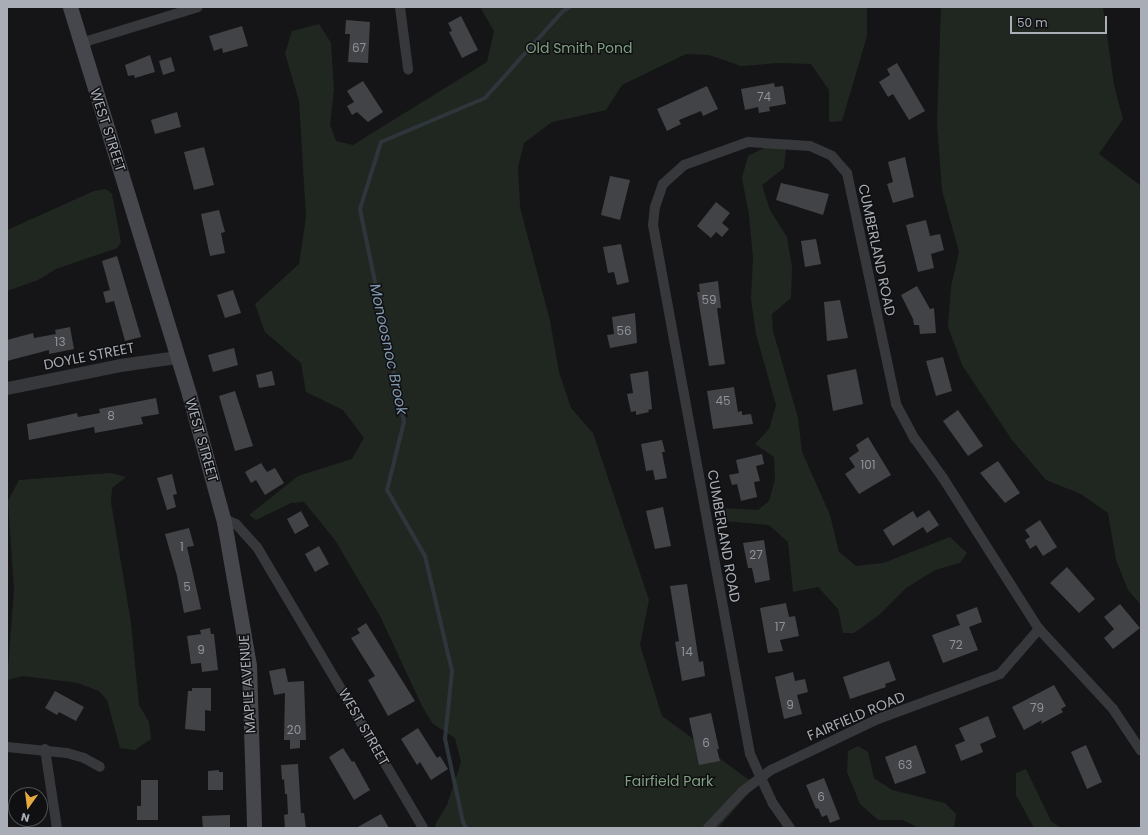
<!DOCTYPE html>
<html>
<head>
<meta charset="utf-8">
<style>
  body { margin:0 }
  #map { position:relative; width:1148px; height:835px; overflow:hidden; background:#151517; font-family:Poppins,sans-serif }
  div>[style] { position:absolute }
  .green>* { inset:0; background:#202721 }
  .stream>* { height:4px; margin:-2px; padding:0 2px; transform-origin:2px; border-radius:2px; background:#2e363c }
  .building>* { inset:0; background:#424347 }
  .minor>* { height:10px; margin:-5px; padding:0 5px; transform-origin:5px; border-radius:5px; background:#37383c }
  .tertiary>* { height:13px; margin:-6.5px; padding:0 6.5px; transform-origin:6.5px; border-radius:6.5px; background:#37383c }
  .secondary>* { height:15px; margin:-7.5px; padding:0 7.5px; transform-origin:7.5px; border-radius:7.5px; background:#45474c }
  span { translate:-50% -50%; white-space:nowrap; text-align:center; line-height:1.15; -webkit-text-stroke:3px #101012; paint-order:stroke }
  .number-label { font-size:12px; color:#8e929a }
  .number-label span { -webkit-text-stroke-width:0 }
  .park-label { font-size:14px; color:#80a082 }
  .street-label { font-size:14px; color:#a8adb6 }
  .water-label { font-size:15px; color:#819aaf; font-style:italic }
  .frame { position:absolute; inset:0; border:8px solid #a8adb6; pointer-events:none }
  .north { position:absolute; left:8px; top:787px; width:40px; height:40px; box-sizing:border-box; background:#101012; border:1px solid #4d4f54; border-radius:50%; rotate:194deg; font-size:11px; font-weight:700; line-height:16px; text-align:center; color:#a8adb6 }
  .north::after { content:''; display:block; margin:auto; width:14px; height:18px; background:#e6ab3f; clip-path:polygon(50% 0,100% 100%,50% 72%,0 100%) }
  .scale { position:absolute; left:1010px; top:16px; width:97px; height:18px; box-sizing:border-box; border:2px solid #a8adb6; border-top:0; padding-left:5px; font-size:12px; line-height:14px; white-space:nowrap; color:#a8adb6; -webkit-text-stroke:3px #101012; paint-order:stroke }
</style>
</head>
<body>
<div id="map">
  <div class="green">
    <div style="clip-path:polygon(480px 7px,867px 7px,867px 36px,842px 121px,829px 122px,829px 90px,811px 64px,779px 63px,741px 66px,709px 55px,686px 54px,622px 85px,606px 110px,552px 122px,524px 143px,518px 167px,520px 207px,550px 321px,559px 372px,571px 408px,593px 433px,649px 600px,640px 645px,662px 716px,756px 785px,718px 828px,437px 828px,435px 825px,447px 805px,461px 762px,455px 738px,433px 724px,422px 706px,381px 618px,335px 540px,304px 502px,291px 503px,256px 520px,249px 515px,298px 476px,352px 459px,364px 438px,343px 410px,306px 392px,301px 363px,265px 332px,255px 304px,299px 264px,306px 217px,299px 101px,285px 53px,292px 31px,319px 24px,331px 43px,334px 89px,330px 125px,336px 141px,353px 145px,487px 62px,494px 31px)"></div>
    <div style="clip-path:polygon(941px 7px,1103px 7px,1114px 85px,1123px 119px,1099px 154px,1141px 186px,1141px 605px,1128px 590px,1116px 560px,1108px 513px,1081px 494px,1046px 480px,1012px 440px,962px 365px,948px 326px,951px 287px,959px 252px,942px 190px,937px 124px)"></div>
    <div style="clip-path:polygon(764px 148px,786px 148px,784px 168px,762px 185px,770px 210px,787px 237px,792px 267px,791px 298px,772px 314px,773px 331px,798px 418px,802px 452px,830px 515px,839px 552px,856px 566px,883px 563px,950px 537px,967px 553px,960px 563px,935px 570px,906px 588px,879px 615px,854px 633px,843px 633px,838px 609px,818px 587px,793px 592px,788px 542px,769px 525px,724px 521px,722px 508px,758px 510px,769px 501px,775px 479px,774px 457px,755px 444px,769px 429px,776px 405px,756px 334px,751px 299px,753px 257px,749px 215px,742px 178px,748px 156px)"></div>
    <div style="clip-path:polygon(106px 189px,112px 194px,121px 242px,117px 248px,56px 269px,38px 280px,7px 291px,7px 230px,94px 191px)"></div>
    <div style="clip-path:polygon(111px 473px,126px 477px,112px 488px,111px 502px,131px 623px,139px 705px,149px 722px,151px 739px,135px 750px,120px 748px,107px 700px,99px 691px,78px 683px,23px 676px,7px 680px,14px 590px,8px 501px,19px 480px)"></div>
    <div style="clip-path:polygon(858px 746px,868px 752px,874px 778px,892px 790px,945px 803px,956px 814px,954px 828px,919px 828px,903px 820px,878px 820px,860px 804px,847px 772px,848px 751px)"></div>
    <div style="clip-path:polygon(1026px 769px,1051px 821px,1061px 828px,1034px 828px,1016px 795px,1016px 773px)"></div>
  </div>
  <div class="stream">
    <div style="left:466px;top:828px;width:7px;rotate:-117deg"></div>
    <div style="left:463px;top:822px;width:85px;rotate:-102.2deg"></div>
    <div style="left:445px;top:739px;width:68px;rotate:-84.1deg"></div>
    <div style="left:452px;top:671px;width:118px;rotate:-103.2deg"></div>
    <div style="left:425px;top:556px;width:76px;rotate:-119.9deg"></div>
    <div style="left:387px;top:490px;width:70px;rotate:-76deg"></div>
    <div style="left:404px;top:422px;width:217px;rotate:-101.7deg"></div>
    <div style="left:360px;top:209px;width:70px;rotate:-72.6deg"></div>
    <div style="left:381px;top:142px;width:113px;rotate:-22.9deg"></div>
    <div style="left:485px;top:98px;width:117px;rotate:-48.1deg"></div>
    <div style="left:563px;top:11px;width:8px;rotate:-30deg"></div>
  </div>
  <div class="building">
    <div style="clip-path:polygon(461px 16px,478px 50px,462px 58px,449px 32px,452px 31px,448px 23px)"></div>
    <div style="clip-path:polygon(346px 20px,370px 22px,368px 63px,348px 62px,350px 34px,345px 34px)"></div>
    <div style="clip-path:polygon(242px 26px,248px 46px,223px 53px,222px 48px,214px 51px,209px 36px)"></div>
    <div style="clip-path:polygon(150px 55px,155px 72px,135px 78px,134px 75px,128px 76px,125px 65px)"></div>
    <div style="clip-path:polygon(171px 57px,175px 71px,163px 75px,159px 61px)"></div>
    <div style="clip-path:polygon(897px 63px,925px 111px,909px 120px,893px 94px,888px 97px,879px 82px,890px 75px,887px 69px)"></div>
    <div style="clip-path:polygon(363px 81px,383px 112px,368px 122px,357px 112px,352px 115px,347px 106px,354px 102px,347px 91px)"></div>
    <div style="clip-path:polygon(774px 83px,775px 87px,783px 86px,786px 104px,769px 107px,770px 111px,759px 113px,758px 107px,745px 110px,741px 89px)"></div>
    <div style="clip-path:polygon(707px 86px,718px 109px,703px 116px,701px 111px,679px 120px,681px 124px,667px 131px,657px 109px)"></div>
    <div style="clip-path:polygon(177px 112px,181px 127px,155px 134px,151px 120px)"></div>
    <div style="clip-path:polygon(204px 147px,214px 185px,194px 190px,184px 152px)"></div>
    <div style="clip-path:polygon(905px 157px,914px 197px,893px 203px,887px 184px,893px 182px,888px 162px)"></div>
    <div style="clip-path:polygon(610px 176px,630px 180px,620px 220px,601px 215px)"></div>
    <div style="clip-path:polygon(781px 183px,829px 194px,823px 215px,776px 200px)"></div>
    <div style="clip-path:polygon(716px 202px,730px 213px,722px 223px,729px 229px,722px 237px,716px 232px,711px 238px,697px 226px)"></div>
    <div style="clip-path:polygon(219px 210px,225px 232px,221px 233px,225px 253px,210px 256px,201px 214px)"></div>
    <div style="clip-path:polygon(926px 220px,930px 236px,940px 234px,944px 250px,931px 254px,934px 268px,918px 272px,906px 225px)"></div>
    <div style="clip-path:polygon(816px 239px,821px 264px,805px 267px,801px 241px)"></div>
    <div style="clip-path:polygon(621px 244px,629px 282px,617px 285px,614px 272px,608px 273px,603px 247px)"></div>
    <div style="clip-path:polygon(117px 256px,141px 337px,125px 341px,114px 301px,106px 303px,103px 292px,110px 290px,102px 261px)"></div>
    <div style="clip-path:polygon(718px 281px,721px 308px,717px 308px,725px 364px,709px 366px,697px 292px,700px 292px,699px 284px)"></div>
    <div style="clip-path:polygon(917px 286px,930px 309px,934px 308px,936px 333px,920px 334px,919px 325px,914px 325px,913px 319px,901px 295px)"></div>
    <div style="clip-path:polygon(233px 290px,241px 313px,225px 318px,217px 295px)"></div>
    <div style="clip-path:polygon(840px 300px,848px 338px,827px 341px,824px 302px)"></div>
    <div style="clip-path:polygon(635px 313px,637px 343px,610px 348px,607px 335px,614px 334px,612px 317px)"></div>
    <div style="clip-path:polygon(70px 327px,74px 349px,49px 354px,49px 350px,7px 361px,7px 340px,33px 333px,34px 338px,56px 334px,55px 330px)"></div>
    <div style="clip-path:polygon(234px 348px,238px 365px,213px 372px,208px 355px)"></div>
    <div style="clip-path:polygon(943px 357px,952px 391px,936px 396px,926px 361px)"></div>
    <div style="clip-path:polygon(856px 369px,863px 404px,833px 411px,827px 375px)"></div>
    <div style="clip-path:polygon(272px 371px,275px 385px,259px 388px,256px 375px)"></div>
    <div style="clip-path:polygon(648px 371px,652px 409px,648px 410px,649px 412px,636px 415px,636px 411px,631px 412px,627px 394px,633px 393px,630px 374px)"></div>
    <div style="clip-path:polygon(734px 387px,738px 412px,742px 411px,742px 415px,751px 414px,753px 424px,713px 429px,707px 391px)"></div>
    <div style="clip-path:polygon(235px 391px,253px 446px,235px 451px,219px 396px)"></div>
    <div style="clip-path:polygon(156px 398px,159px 414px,141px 417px,143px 424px,95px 433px,94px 427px,29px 440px,27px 424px,77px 413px,78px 417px,100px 413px,99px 409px)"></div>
    <div style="clip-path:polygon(958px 410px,983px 446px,968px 456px,943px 421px)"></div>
    <div style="clip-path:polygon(868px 437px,891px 475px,859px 494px,845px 474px,855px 467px,849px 458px,859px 451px,856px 445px)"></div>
    <div style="clip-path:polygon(662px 440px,665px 452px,662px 452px,667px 478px,655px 480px,653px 470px,646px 471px,641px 444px)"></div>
    <div style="clip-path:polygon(762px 454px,764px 464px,756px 466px,760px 481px,754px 482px,757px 497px,741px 501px,737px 484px,732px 485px,729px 475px,739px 473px,736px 460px)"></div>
    <div style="clip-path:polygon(998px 461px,1020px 493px,1005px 503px,980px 473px)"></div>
    <div style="clip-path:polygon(261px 463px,267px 472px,275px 468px,284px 483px,265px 495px,256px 480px,251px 483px,245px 472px)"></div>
    <div style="clip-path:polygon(172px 474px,177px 494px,173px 495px,176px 507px,167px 510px,157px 478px)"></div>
    <div style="clip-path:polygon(663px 507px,671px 546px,655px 549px,646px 511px)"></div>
    <div style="clip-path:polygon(929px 510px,939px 525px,927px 533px,923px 527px,893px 546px,883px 530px,913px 511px,917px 518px)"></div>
    <div style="clip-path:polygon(301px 511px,309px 526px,295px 534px,287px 519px)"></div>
    <div style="clip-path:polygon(1040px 520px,1057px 547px,1043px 556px,1036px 545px,1030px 549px,1025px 540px,1030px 537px,1025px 530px)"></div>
    <div style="clip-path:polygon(189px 528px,194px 546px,187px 547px,201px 609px,184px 613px,177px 576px,165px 534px)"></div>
    <div style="clip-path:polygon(764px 540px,770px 580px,755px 583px,752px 568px,748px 568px,743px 543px)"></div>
    <div style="clip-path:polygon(319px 546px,329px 564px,315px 572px,305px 554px)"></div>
    <div style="clip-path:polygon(1067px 567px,1095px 599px,1079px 613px,1050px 583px)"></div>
    <div style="clip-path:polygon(687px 584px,699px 662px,703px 661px,705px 676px,682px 681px,675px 642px,679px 641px,670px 586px)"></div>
    <div style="clip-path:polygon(786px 603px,789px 617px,795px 616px,799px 636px,780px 640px,783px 651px,768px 653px,760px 608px)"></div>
    <div style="clip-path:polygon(1120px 604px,1140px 628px,1113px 649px,1104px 638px,1114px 629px,1104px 617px)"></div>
    <div style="clip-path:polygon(977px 607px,982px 622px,969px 627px,978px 650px,943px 663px,932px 635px,960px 625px,956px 615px)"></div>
    <div style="clip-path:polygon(366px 623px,415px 701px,388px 716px,368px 680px,375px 676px,351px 638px,360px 633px,357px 629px)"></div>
    <div style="clip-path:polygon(210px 628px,211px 634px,214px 634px,218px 670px,202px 672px,201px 663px,191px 664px,187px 636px,201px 634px,200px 630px)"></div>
    <div style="clip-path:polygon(889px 661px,896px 680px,885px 684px,886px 687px,850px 699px,843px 677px)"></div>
    <div style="clip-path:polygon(285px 668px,288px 682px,304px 681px,306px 740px,300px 740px,300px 748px,290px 749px,290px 740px,284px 740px,285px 693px,274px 695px,269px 671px)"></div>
    <div style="clip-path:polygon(793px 672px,795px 681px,805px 679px,808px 692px,797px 695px,802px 714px,784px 719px,775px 677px)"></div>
    <div style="clip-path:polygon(1054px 685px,1066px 706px,1061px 709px,1063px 712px,1041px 724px,1042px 720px,1024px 730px,1012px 707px)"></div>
    <div style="clip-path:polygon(192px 688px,211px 688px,211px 711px,205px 710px,205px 731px,185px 729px,188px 691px,192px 691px)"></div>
    <div style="clip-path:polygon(55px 691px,84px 707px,76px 721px,59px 712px,57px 715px,45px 708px)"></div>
    <div style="clip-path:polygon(711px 713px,719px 749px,717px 749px,720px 761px,699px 765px,689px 718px)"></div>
    <div style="clip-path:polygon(988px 716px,996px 737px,980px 744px,983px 752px,961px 761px,955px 745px,965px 741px,959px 728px)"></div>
    <div style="clip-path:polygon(418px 728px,437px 758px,440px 756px,448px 769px,431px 780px,420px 762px,417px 765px,401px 739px)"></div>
    <div style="clip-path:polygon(916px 745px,926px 773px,895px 784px,885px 757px)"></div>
    <div style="clip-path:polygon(1086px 745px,1102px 782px,1087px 789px,1071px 752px)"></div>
    <div style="clip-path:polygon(343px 748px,352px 762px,354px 761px,370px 790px,354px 800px,329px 757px)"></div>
    <div style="clip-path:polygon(298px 764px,301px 813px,304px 813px,306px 828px,285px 828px,284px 815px,288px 814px,287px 794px,285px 794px,284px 779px,282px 780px,281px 765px)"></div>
    <div style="clip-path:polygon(219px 770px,219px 772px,223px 772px,223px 790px,208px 790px,208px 771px)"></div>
    <div style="clip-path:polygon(824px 778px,840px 819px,830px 823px,827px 815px,822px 817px,818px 808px,816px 809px,806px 785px)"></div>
    <div style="clip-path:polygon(141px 780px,158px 780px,158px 820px,137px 820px,137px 806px,141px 806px)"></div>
    <div style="clip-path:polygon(381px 814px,389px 828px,356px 828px)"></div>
    <div style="clip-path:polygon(230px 815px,230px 828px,203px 828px,202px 816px)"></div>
  </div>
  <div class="minor">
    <div style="left:400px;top:7px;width:63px;rotate:82.6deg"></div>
    <div style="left:81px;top:43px;width:122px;rotate:-17.1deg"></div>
    <div style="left:223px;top:518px;width:14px;rotate:25deg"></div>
    <div style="left:236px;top:524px;width:31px;rotate:48deg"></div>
    <div style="left:257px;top:547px;width:326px;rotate:59.4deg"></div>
    <div style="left:7px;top:747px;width:60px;rotate:5.7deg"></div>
    <div style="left:67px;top:753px;width:18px;rotate:16deg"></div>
    <div style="left:84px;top:758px;width:18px;rotate:29deg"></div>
    <div style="left:45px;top:749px;width:80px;rotate:81.4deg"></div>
    <div style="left:708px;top:828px;width:51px;rotate:-46.6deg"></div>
    <div style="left:743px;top:791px;width:35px;rotate:-37deg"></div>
    <div style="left:771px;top:770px;width:119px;rotate:-25.5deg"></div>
    <div style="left:878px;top:719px;width:130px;rotate:-20.2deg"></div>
    <div style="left:1000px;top:674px;width:60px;rotate:-49.1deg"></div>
    <div style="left:790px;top:828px;width:29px;rotate:-125deg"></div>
    <div style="left:773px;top:804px;width:55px;rotate:-114.7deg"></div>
    <div style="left:750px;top:754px;width:538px;rotate:-100.39deg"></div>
    <div style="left:653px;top:225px;width:18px;rotate:-84deg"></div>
    <div style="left:655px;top:207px;width:24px;rotate:-71deg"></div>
    <div style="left:663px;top:184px;width:28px;rotate:-42deg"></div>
    <div style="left:684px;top:165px;width:68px;rotate:-19.8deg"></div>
    <div style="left:748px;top:142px;width:62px;rotate:3.7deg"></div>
    <div style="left:810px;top:146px;width:24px;rotate:24deg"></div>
    <div style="left:832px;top:156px;width:23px;rotate:49deg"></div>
    <div style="left:847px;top:173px;width:236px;rotate:78deg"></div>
    <div style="left:896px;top:404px;width:40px;rotate:62deg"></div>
    <div style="left:915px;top:439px;width:48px;rotate:54.3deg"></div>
    <div style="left:943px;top:478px;width:179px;rotate:57.6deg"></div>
    <div style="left:1039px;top:629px;width:109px;rotate:47.2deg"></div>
    <div style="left:1113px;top:709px;width:50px;rotate:56.3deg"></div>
  </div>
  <div class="tertiary">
    <div style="left:7px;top:388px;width:115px;rotate:-11.5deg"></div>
    <div style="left:120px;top:365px;width:58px;rotate:-8deg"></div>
  </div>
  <div class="secondary">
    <div style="left:70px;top:7px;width:405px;rotate:72.9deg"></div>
    <div style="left:189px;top:394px;width:133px;rotate:74.7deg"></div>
    <div style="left:224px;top:522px;width:145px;rotate:80.1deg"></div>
    <div style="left:249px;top:665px;width:163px;rotate:88.2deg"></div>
  </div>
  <div class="number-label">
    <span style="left:359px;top:48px">67</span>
    <span style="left:764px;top:97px">74</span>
    <span style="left:709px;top:300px">59</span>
    <span style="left:624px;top:331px">56</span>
    <span style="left:60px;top:342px">13</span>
    <span style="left:723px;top:401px">45</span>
    <span style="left:111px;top:416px">8</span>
    <span style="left:868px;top:465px">101</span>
    <span style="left:182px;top:547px">1</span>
    <span style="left:756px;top:555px">27</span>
    <span style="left:187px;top:587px">5</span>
    <span style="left:780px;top:627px">17</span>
    <span style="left:956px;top:645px">72</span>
    <span style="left:201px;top:650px">9</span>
    <span style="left:687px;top:652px">14</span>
    <span style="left:790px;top:705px">9</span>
    <span style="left:1037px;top:708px">79</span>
    <span style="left:294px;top:730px">20</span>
    <span style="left:706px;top:743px">6</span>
    <span style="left:905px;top:765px">63</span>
    <span style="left:821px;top:797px">6</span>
  </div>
  <div class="park-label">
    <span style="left:579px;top:48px">Old Smith Pond</span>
    <span style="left:669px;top:781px">Fairfield Park</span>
  </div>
  <div class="street-label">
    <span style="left:108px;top:130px;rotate:72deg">WEST STREET</span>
    <span style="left:877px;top:250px;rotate:78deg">CUMBERLAND ROAD</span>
    <span style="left:89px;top:356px;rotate:-11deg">DOYLE STREET</span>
    <span style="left:202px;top:440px;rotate:74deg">WEST STREET</span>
    <span style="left:724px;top:536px;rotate:80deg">CUMBERLAND ROAD</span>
    <span style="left:247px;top:684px;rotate:-94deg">MAPLE AVENUE</span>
    <span style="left:856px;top:716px;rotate:-23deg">FAIRFIELD ROAD</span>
    <span style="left:364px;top:727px;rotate:60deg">WEST STREET</span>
  </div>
  <div class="water-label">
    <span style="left:389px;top:349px;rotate:78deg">Monoosnoc Brook</span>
  </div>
  <div class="frame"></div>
  <div class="north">N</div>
  <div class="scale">50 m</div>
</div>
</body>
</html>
